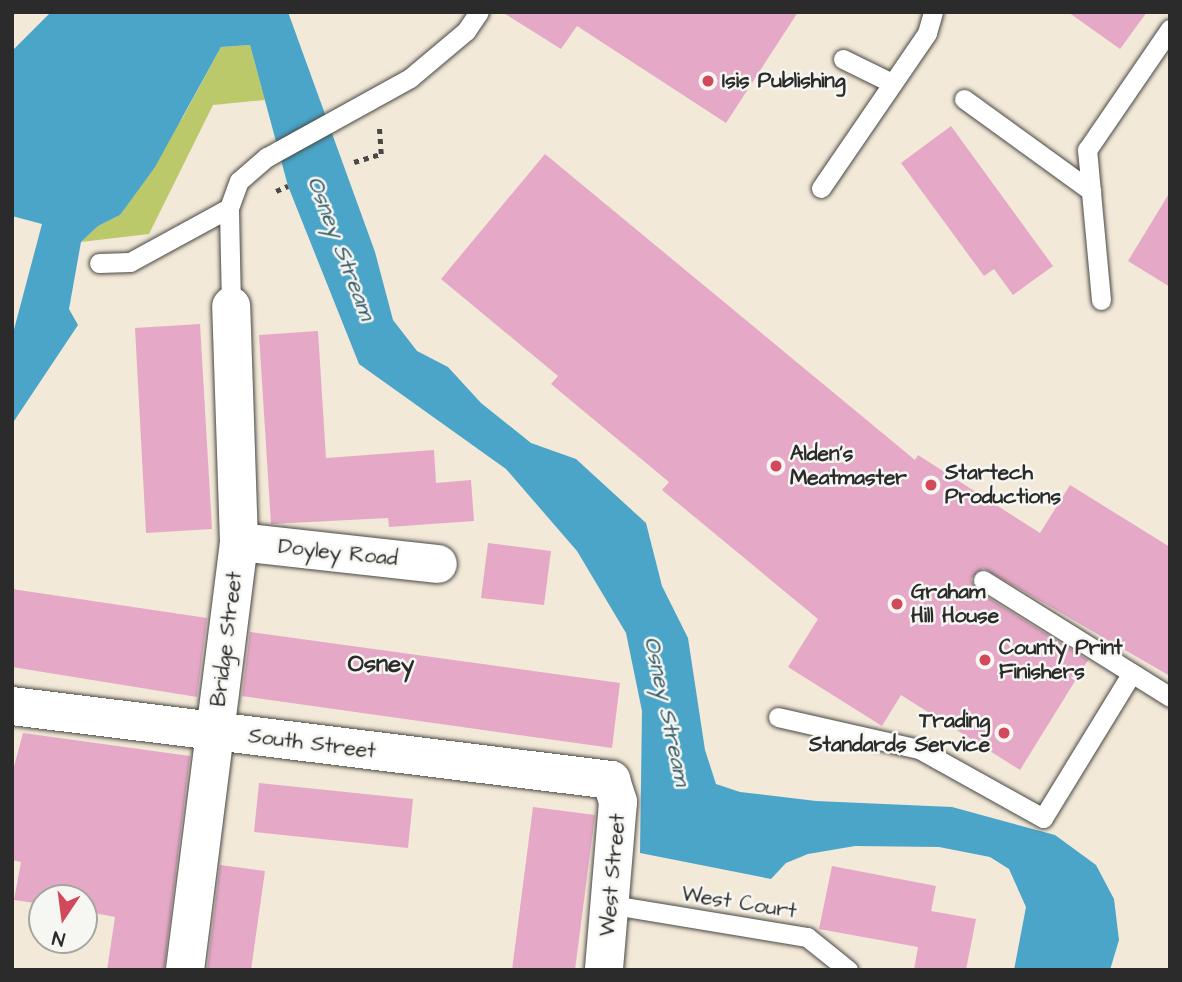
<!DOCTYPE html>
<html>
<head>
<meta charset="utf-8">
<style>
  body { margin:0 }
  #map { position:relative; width:1182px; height:982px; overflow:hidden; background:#f3e9d8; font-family:"Architects Daughter",sans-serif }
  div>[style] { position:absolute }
  .green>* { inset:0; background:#bbc96b }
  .water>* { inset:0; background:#4aa5c8 }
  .building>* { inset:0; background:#e5a9c7 }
  .path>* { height:4.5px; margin-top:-2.25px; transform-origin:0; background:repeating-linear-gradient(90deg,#494845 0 5px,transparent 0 10px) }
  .roads { filter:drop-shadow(0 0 2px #494845) drop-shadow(0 0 2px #494845) }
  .lane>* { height:19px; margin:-9.5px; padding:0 9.5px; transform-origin:9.5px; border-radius:9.5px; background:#fff }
  .street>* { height:38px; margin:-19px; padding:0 19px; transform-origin:19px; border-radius:19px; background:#fff }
  .dots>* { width:19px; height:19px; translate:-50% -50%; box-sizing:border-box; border:4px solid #f6f6f2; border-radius:50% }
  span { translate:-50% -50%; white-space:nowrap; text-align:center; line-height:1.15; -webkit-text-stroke:5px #f6f6f2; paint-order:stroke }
  .poi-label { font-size:21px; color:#2b2b2b; font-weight:700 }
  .left { translate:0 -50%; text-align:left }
  .right { translate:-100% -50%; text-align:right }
  .street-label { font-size:21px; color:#2b2b2b }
  .water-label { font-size:23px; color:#375c6a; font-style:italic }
  .quarter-label { font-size:24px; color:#2b2b2b; font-weight:700 }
  .frame { position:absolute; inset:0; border:14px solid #2b2b2b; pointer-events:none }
  .north { position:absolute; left:28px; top:884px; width:70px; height:70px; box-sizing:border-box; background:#f6f6f2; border:2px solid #a5a5a2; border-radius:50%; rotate:193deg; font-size:19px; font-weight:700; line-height:28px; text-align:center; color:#2b2b2b }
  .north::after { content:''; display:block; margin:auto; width:24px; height:32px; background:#d1495b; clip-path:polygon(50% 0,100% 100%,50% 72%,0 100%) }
</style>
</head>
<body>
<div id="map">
  <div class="green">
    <div style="clip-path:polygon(250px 45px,265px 100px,213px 105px,149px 234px,81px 242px,98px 226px,120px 215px,183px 117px,221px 47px)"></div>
  </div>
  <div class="water">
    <div style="clip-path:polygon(51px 12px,288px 12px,375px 252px,393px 320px,417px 351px,448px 367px,481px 403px,531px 443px,576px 459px,646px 523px,662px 586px,688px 638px,705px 750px,716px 784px,740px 792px,816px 801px,952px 807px,1055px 835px,1096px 865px,1114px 899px,1119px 940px,1110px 970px,1014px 970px,1026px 907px,1009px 869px,990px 857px,939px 847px,855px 846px,808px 854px,786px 863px,771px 879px,640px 853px,642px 711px,626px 633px,577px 551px,506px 469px,359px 364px,288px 186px,250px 45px,221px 47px,155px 167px,120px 215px,98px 226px,81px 242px,69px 309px,78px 325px,12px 424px,12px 337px,42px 224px,12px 216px,12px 51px)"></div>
  </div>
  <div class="building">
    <div style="clip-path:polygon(502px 12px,798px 12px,726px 123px,577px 26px,561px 49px)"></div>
    <div style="clip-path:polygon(1068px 12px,1147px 12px,1120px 49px)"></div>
    <div style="clip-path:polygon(951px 126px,1053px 266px,1013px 295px,994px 269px,984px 276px,901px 163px)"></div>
    <div style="clip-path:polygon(545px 154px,915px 460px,918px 455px,1040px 533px,1070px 485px,1170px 547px,1170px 676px,983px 568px,971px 579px,976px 590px,1088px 660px,1020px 770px,901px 695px,882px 726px,788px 667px,818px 619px,662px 490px,669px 482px,551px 384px,558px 376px,441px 279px)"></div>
    <div style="clip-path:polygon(1170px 192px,1170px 287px,1128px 261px)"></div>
    <div style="clip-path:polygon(200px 324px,212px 529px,146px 533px,135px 328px)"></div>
    <div style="clip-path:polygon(318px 331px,326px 458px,434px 450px,436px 483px,471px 480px,474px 521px,389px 527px,388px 518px,271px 524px,259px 335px)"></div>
    <div style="clip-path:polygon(488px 543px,551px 551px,544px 605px,481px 598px)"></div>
    <div style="clip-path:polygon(12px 589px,207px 618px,197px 697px,12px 667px)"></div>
    <div style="clip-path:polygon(250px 632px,620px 683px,612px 748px,242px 696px)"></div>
    <div style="clip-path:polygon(23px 733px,190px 756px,164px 970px,107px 970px,115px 917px,84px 911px,84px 898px,42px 898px,42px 904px,14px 900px,21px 862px,12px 860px,12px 774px)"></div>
    <div style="clip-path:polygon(259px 783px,413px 799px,408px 848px,254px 832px)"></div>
    <div style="clip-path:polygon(533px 807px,595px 815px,575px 970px,512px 970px)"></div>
    <div style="clip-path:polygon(220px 865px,265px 871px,251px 970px,207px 970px)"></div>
    <div style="clip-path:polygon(832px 866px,936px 886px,931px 911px,976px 919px,966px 970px,914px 970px,918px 947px,819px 929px)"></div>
  </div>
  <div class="path">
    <div style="left:354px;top:162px;width:28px;rotate:-17deg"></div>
    <div style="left:381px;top:154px;width:27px;rotate:-94deg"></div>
    <div style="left:276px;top:191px;width:13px;rotate:-23deg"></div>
  </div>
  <div class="roads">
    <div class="lane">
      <div style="left:843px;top:59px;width:55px;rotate:26.1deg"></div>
      <div style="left:964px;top:99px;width:157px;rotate:35.9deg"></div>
      <div style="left:821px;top:188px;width:188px;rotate:-55.6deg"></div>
      <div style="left:927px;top:33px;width:22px;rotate:-74deg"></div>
      <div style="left:99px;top:263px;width:31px;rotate:-2deg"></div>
      <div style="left:130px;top:262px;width:113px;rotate:-28.6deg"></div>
      <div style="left:1101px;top:300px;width:151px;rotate:-95.3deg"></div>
      <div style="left:1087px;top:150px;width:147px;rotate:-55.6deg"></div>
      <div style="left:231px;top:306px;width:98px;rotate:-91.2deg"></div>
      <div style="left:229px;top:208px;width:29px;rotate:-70deg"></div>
      <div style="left:239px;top:181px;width:37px;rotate:-41deg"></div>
      <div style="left:267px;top:157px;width:163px;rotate:-28.9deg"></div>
      <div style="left:410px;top:78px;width:73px;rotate:-40deg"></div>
      <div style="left:466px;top:31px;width:23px;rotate:-56deg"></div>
      <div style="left:983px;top:580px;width:221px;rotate:32deg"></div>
      <div style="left:778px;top:717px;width:145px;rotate:12.8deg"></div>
      <div style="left:919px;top:749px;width:142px;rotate:29.1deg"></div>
      <div style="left:1043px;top:818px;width:170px;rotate:-58.5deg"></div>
      <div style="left:613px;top:905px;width:197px;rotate:9.4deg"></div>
      <div style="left:807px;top:937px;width:53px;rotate:38.8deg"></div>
    </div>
    <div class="street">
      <div style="left:239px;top:542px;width:200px;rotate:6.3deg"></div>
      <div style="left:12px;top:706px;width:604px;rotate:7.04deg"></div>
      <div style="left:611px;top:780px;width:23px;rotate:72deg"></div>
      <div style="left:618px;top:802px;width:169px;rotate:94.8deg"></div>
      <div style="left:185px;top:970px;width:431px;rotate:-82.8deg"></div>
      <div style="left:239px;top:542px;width:236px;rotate:-91.9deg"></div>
    </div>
  </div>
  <div class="dots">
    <div style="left:708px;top:81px;background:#d1495b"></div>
    <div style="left:776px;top:466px;background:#d1495b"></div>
    <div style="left:931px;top:485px;background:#d1495b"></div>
    <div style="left:897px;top:604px;background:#d1495b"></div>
    <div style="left:985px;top:660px;background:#d1495b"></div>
    <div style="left:1004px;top:733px;background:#d1495b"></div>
  </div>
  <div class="poi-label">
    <span class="left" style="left:722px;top:81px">Isis Publishing</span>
    <span class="left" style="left:790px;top:466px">Alden's<br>Meatmaster</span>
    <span class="left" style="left:945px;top:485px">Startech<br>Productions</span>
    <span class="left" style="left:911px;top:604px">Graham<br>Hill House</span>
    <span class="left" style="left:999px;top:660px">County Print<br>Finishers</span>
    <span class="right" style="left:990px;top:733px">Trading<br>Standards Service</span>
  </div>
  <div class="street-label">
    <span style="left:338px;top:553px;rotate:6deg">Doyley Road</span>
    <span style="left:227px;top:639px;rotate:-83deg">Bridge Street</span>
    <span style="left:312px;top:744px;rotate:7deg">South Street</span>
    <span style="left:613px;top:875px;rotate:-85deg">West Street</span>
    <span style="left:739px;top:903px;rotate:9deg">West Court</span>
  </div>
  <div class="water-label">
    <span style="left:341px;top:248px;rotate:69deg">Osney Stream</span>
    <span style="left:667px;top:711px;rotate:78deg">Osney Stream</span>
  </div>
  <div class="quarter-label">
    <span style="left:381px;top:665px">Osney</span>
  </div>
  <div class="frame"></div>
  <div class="north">N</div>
</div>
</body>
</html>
